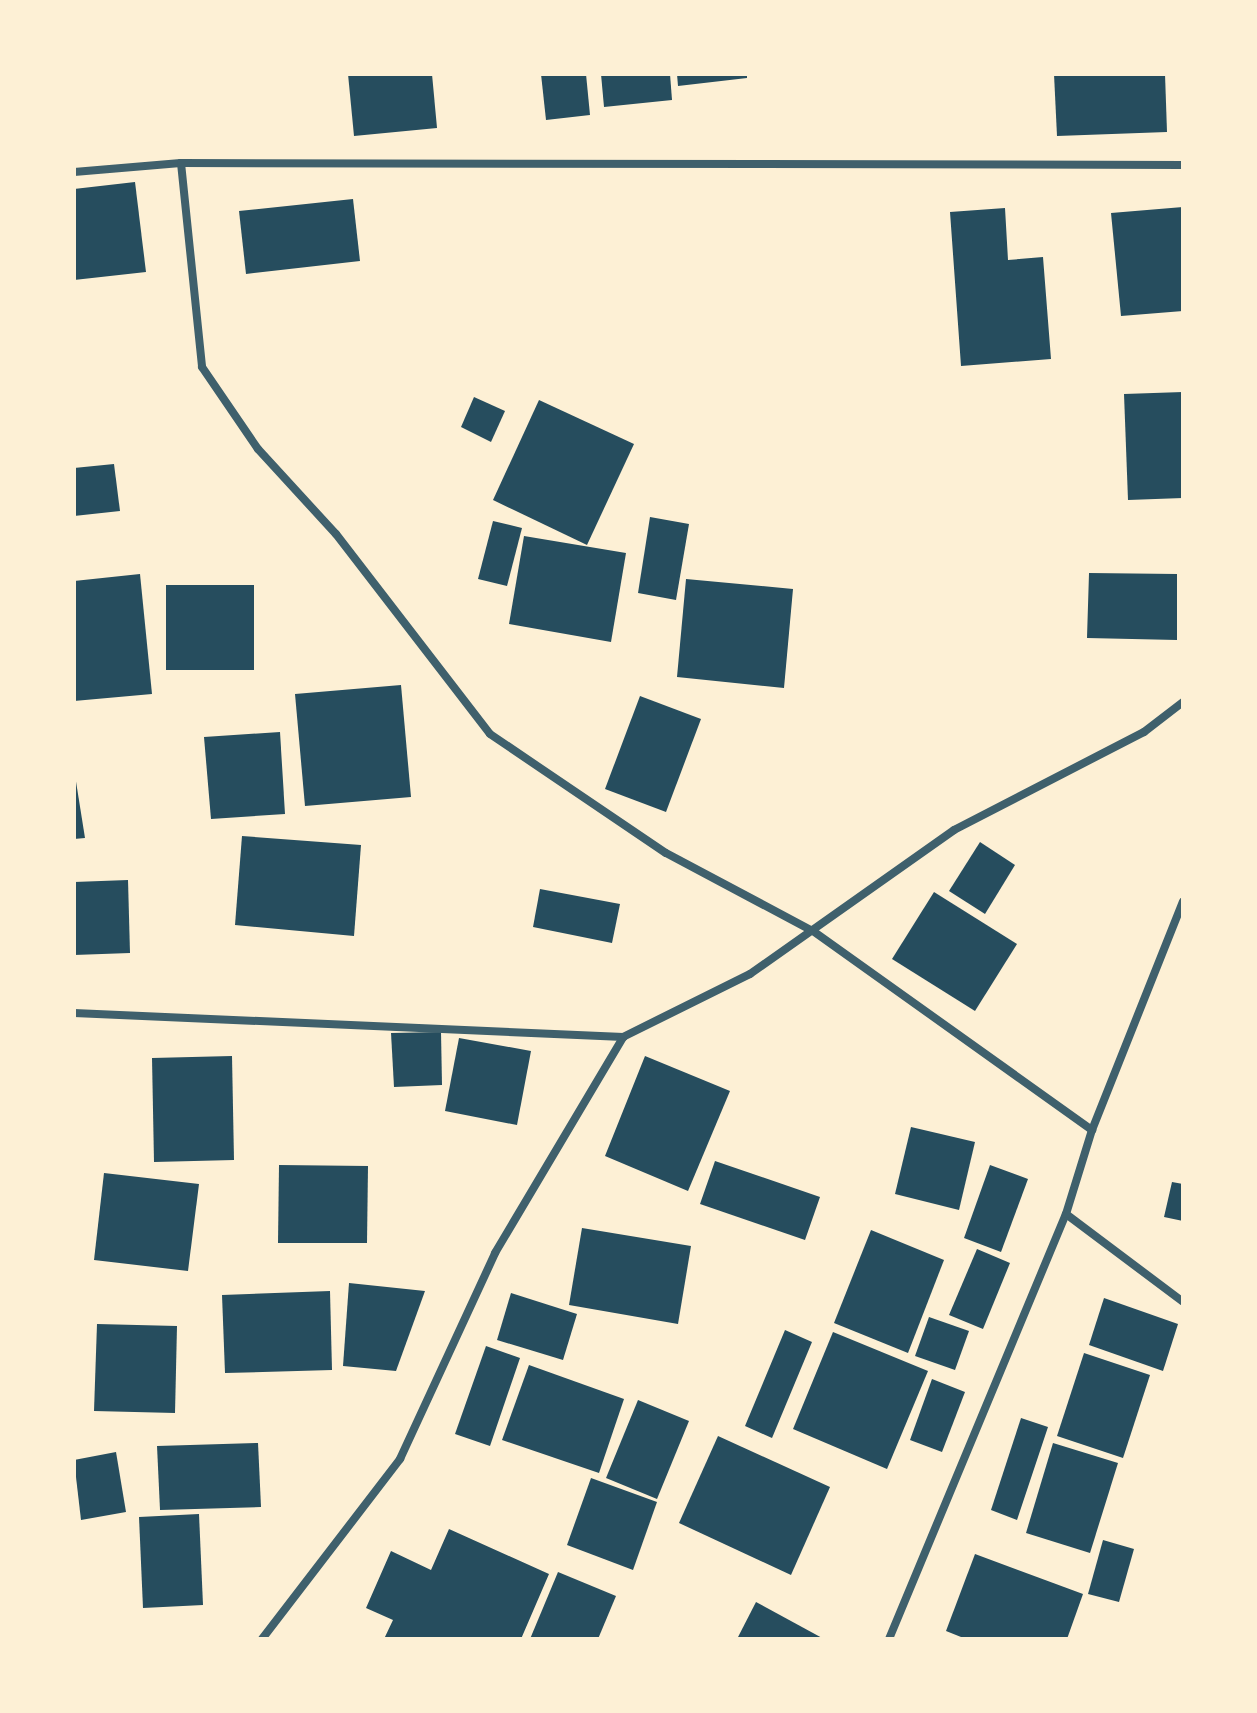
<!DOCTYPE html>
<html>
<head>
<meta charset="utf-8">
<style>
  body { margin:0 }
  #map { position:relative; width:1257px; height:1713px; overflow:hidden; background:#fdf0d5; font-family:"Exo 2",sans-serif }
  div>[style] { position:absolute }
  .building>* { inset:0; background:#264d5e }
  .minor>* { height:8px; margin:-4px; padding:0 4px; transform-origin:4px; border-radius:4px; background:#3f606c }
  span { translate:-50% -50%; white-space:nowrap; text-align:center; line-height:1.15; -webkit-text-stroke:8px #fdf0d5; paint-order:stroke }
  .frame { position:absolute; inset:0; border:76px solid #fdf0d5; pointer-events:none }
</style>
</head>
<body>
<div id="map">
  <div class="building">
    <div style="clip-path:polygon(348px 74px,432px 74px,437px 128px,354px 136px)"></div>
    <div style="clip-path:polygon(541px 74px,586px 74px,590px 115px,546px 120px)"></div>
    <div style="clip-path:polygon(601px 74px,670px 74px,672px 100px,604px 107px)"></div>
    <div style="clip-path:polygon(677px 74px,747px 74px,747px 78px,678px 86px)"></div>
    <div style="clip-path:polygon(1054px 74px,1165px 74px,1167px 132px,1057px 136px)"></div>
    <div style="clip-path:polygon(135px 182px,146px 272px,74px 280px,74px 189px)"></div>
    <div style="clip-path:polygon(353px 199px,360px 261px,246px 274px,239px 211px)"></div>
    <div style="clip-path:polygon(1183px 207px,1183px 311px,1121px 316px,1111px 213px)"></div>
    <div style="clip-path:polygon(1005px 208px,1008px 260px,1043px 257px,1051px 359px,961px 366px,950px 212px)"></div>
    <div style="clip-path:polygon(1183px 392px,1183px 498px,1128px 500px,1124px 394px)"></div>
    <div style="clip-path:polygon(474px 397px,505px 411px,491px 442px,461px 427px)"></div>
    <div style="clip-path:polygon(539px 400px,634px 444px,587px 545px,493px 500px)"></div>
    <div style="clip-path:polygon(114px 464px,120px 511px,74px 516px,74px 468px)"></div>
    <div style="clip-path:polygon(650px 517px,689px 524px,676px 600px,638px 593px)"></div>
    <div style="clip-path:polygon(493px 521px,522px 528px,507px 586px,478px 579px)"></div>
    <div style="clip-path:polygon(524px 536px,626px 553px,611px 642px,509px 624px)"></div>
    <div style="clip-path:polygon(1089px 573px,1177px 574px,1177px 640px,1087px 638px)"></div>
    <div style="clip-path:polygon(140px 574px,152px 694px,74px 701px,74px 581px)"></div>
    <div style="clip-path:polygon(686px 579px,793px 589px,784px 688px,677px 677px)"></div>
    <div style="clip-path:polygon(166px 585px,254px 585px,254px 670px,166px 670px)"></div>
    <div style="clip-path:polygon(401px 685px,411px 797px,305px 806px,295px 694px)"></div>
    <div style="clip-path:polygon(640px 696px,701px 719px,666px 812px,605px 789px)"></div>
    <div style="clip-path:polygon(280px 732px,285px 814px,211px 819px,204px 737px)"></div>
    <div style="clip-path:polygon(74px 769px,85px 838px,74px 839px)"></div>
    <div style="clip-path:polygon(242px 836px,361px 845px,354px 936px,235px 925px)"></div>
    <div style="clip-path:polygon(980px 842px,1015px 865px,985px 914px,949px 891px)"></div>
    <div style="clip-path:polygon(128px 880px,130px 953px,74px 955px,74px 882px)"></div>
    <div style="clip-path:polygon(540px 889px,620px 904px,612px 943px,533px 927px)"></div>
    <div style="clip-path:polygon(934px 892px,1017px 944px,975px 1011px,892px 959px)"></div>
    <div style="clip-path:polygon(441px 1032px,442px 1085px,394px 1087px,391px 1033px)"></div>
    <div style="clip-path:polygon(459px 1038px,531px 1051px,517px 1125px,445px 1111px)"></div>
    <div style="clip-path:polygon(232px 1056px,234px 1160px,154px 1162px,152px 1058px)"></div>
    <div style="clip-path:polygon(645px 1056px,730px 1091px,688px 1191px,605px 1156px)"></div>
    <div style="clip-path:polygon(911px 1127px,975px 1142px,959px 1210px,895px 1194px)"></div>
    <div style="clip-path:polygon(715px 1161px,820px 1197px,805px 1240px,700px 1204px)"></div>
    <div style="clip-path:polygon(279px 1165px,368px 1166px,367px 1243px,278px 1243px)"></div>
    <div style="clip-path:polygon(990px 1165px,1028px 1179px,1001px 1252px,964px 1238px)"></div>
    <div style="clip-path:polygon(104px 1173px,199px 1184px,188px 1271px,94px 1260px)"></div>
    <div style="clip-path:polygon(1172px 1182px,1183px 1184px,1183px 1221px,1164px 1217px)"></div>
    <div style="clip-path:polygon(582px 1228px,691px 1246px,678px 1324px,569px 1305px)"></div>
    <div style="clip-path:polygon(871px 1230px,944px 1260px,908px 1353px,834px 1323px)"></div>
    <div style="clip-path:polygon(977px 1249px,1010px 1263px,983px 1329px,949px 1315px)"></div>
    <div style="clip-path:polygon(349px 1283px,425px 1291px,396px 1371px,343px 1366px)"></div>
    <div style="clip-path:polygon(330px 1291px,332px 1370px,225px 1373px,222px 1295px)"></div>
    <div style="clip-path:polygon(511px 1293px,577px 1314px,563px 1360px,497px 1340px)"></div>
    <div style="clip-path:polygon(1104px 1298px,1178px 1324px,1163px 1371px,1089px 1345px)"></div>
    <div style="clip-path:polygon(929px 1317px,969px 1331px,955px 1370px,915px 1356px)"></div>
    <div style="clip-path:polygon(97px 1324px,177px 1326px,175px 1413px,94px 1411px)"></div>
    <div style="clip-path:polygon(785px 1330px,812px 1342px,772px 1438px,745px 1426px)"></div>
    <div style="clip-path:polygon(833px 1332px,928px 1371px,887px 1469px,793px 1429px)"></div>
    <div style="clip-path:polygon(486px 1346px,520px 1358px,490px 1446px,455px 1434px)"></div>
    <div style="clip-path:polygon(1084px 1353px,1150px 1375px,1123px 1458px,1057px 1436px)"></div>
    <div style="clip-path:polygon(529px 1365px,624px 1399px,599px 1473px,502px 1440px)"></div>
    <div style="clip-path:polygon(932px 1379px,965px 1392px,942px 1452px,910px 1440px)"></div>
    <div style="clip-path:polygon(638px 1400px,689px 1421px,657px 1499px,606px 1478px)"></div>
    <div style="clip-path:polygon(1021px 1418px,1048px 1427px,1017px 1520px,991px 1510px)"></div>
    <div style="clip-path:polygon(718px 1436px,830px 1487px,791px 1575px,679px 1523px)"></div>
    <div style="clip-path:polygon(258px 1443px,261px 1507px,160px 1510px,157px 1446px)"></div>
    <div style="clip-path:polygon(1053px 1443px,1118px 1463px,1090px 1553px,1026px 1533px)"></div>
    <div style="clip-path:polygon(116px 1452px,126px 1512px,81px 1520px,74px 1460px)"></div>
    <div style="clip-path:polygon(591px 1478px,657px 1502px,633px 1570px,567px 1545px)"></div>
    <div style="clip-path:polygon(199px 1514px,203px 1605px,143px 1608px,139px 1517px)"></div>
    <div style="clip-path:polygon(449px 1529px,549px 1574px,521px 1639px,384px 1639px,393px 1620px,366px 1608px,391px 1551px,431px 1570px)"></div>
    <div style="clip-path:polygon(1103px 1540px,1134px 1549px,1119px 1602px,1088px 1594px)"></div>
    <div style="clip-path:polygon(975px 1554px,1083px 1594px,1067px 1639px,966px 1639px,946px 1631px)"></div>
    <div style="clip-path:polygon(558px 1572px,616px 1596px,598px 1639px,530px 1639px)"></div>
    <div style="clip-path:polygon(756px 1602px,824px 1639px,737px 1639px)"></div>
  </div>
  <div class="minor">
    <div style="left:181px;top:163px;width:205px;rotate:84.1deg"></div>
    <div style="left:202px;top:367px;width:99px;rotate:55.7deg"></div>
    <div style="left:258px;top:449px;width:115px;rotate:47.5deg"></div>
    <div style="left:336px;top:534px;width:252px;rotate:52.4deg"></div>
    <div style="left:490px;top:734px;width:212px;rotate:34.1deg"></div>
    <div style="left:666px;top:853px;width:166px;rotate:28deg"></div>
    <div style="left:813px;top:931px;width:343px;rotate:35.5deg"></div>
    <div style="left:74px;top:172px;width:107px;rotate:-4.8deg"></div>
    <div style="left:181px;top:163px;width:1002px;rotate:0.11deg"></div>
    <div style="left:74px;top:1013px;width:550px;rotate:2.5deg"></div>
    <div style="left:1066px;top:1214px;width:146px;rotate:36.9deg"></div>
    <div style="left:262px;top:1639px;width:227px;rotate:-52.5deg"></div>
    <div style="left:400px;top:1459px;width:227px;rotate:-65.2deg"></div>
    <div style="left:495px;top:1253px;width:251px;rotate:-59.3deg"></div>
    <div style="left:623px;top:1037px;width:142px;rotate:-26.4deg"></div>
    <div style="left:750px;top:974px;width:250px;rotate:-35.2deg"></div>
    <div style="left:954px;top:830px;width:214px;rotate:-27.3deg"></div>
    <div style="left:1144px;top:732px;width:49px;rotate:-37.6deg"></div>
    <div style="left:889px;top:1639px;width:460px;rotate:-67.4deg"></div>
    <div style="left:1066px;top:1214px;width:88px;rotate:-72.8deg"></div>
    <div style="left:1092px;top:1130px;width:246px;rotate:-68.3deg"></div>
  </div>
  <div class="frame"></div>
</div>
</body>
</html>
